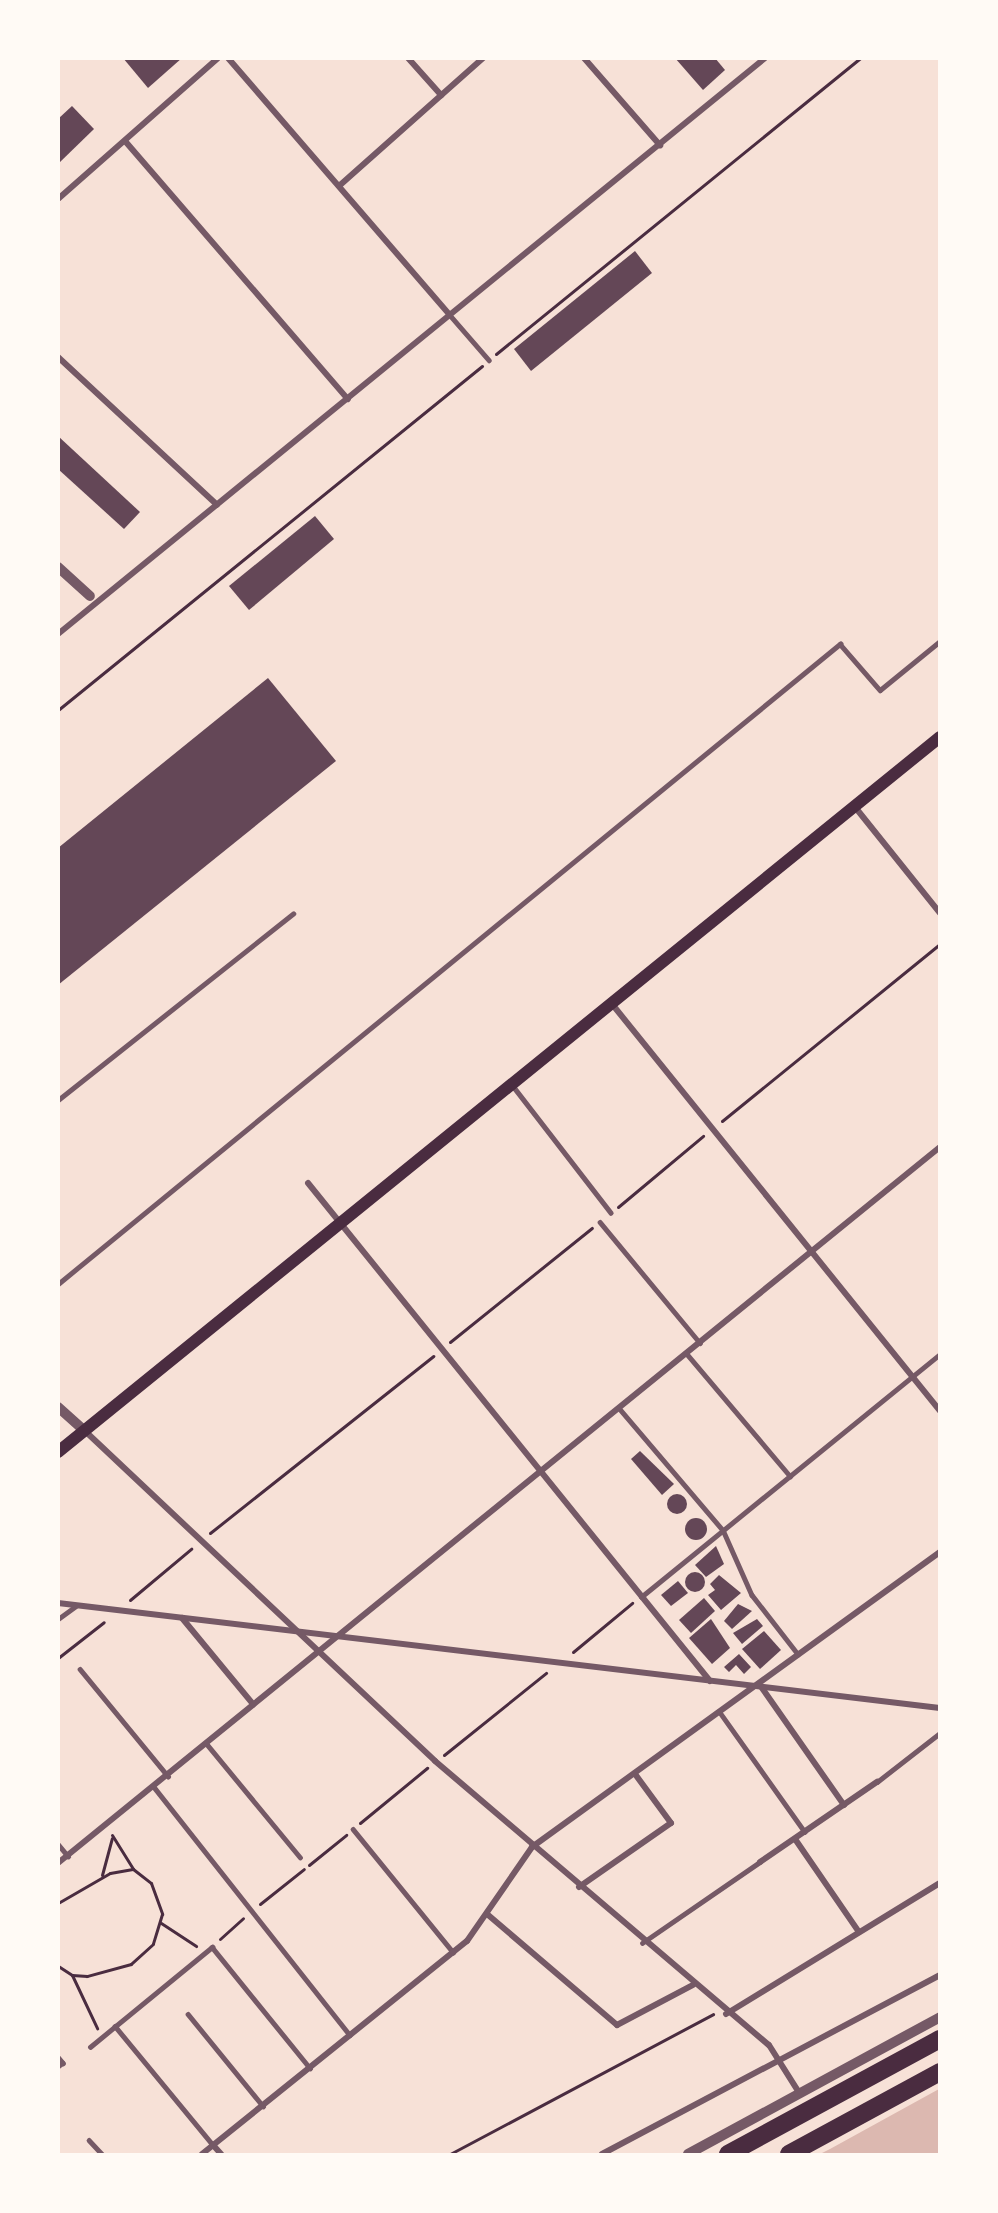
<!DOCTYPE html>
<html>
<head>
<meta charset="utf-8">
<style>
  body { margin:0 }
  #map { position:relative; width:998px; height:2213px; overflow:hidden; background:#f7e1d7; font-family:"PT Sans Narrow",sans-serif }
  div>[style] { position:absolute }
  .water>* { inset:0; background:#dcb8b0 }
  .building>* { inset:0; background:#644757 }
  .round { border-radius:50% }
  .path>* { height:3px; margin:-1.5px; padding:0 1.5px; transform-origin:1.5px; border-radius:1.5px; background:#4a2c40 }
  .service>* { height:4.5px; margin:-2.25px; padding:0 2.25px; transform-origin:2.25px; border-radius:2.25px; background:#755966 }
  .minor>* { height:6px; margin:-3px; padding:0 3px; transform-origin:3px; border-radius:3px; background:#755966 }
  .tertiary>* { height:10px; margin:-5px; padding:0 5px; transform-origin:5px; border-radius:5px; background:#755966 }
  .secondary>* { height:12px; margin:-6px; padding:0 6px; transform-origin:6px; border-radius:6px; background:#4a2c40 }
  .motorway>* { height:18px; margin:-9px; padding:0 9px; transform-origin:9px; border-radius:9px; background:#4a2c40 }
  span { translate:-50% -50%; white-space:nowrap; text-align:center; line-height:1.15; -webkit-text-stroke:6px #fffaf5; paint-order:stroke }
  .frame { position:absolute; inset:0; border:60px solid #fffaf5; pointer-events:none }
</style>
</head>
<body>
<div id="map">
  <div class="water">
    <div style="clip-path:polygon(939px 2089px,939px 2154px,820px 2154px,830px 2149px)"></div>
  </div>
  <div class="building">
    <div style="clip-path:polygon(123px 58px,182px 58px,148px 88px)"></div>
    <div style="clip-path:polygon(675px 58px,715px 58px,725px 70px,703px 90px)"></div>
    <div style="clip-path:polygon(72px 106px,94px 129px,58px 164px,58px 119px)"></div>
    <div style="clip-path:polygon(635px 251px,652px 273px,531px 371px,514px 349px)"></div>
    <div style="clip-path:polygon(58px 436px,140px 512px,124px 529px,58px 469px)"></div>
    <div style="clip-path:polygon(315px 516px,334px 539px,249px 610px,229px 586px)"></div>
    <div style="clip-path:polygon(268px 678px,336px 761px,58px 985px,58px 848px)"></div>
    <div style="clip-path:polygon(640px 1451px,674px 1484px,662px 1495px,631px 1459px)"></div>
    <div class="round" style="left:667px;top:1494px;width:20px;height:20px"></div>
    <div class="round" style="left:685px;top:1518px;width:22px;height:22px"></div>
    <div style="clip-path:polygon(716px 1546px,724px 1564px,706px 1577px,695px 1565px)"></div>
    <div class="round" style="left:685px;top:1572px;width:20px;height:20px"></div>
    <div style="clip-path:polygon(719px 1575px,741px 1593px,721px 1610px,708px 1595px,715px 1590px,710px 1584px)"></div>
    <div style="clip-path:polygon(678px 1581px,688px 1593px,671px 1606px,661px 1595px)"></div>
    <div style="clip-path:polygon(704px 1598px,715px 1611px,691px 1633px,679px 1620px)"></div>
    <div style="clip-path:polygon(738px 1604px,752px 1611px,732px 1629px,724px 1621px)"></div>
    <div style="clip-path:polygon(711px 1619px,730px 1648px,712px 1664px,689px 1638px)"></div>
    <div style="clip-path:polygon(757px 1619px,763px 1626px,742px 1644px,733px 1633px)"></div>
    <div style="clip-path:polygon(764px 1631px,781px 1650px,760px 1669px,742px 1649px)"></div>
    <div style="clip-path:polygon(739px 1654px,751px 1667px,744px 1674px,736px 1665px,729px 1672px,724px 1667px)"></div>
  </div>
  <div class="path">
    <div style="left:496px;top:354px;width:469px;rotate:-39.1deg"></div>
    <div style="left:58px;top:710px;width:546px;rotate:-39.05deg"></div>
    <div style="left:722px;top:1121px;width:281px;rotate:-39.1deg"></div>
    <div style="left:618px;top:1207px;width:111px;rotate:-39.9deg"></div>
    <div style="left:450px;top:1342px;width:182px;rotate:-38.8deg"></div>
    <div style="left:210px;top:1533px;width:285px;rotate:-38.4deg"></div>
    <div style="left:130px;top:1600px;width:80px;rotate:-39.9deg"></div>
    <div style="left:573px;top:1652px;width:77px;rotate:-39.7deg"></div>
    <div style="left:58px;top:1658px;width:58px;rotate:-38deg"></div>
    <div style="left:444px;top:1755px;width:131px;rotate:-38.8deg"></div>
    <div style="left:360px;top:1823px;width:87px;rotate:-39.4deg"></div>
    <div style="left:112px;top:1835px;width:40px;rotate:58deg"></div>
    <div style="left:309px;top:1865px;width:48px;rotate:-39deg"></div>
    <div style="left:102px;top:1875px;width:38px;rotate:-75deg"></div>
    <div style="left:58px;top:1903px;width:60px;rotate:-30deg"></div>
    <div style="left:110px;top:1873px;width:23px;rotate:-10deg"></div>
    <div style="left:133px;top:1869px;width:23px;rotate:38deg"></div>
    <div style="left:151px;top:1883px;width:33px;rotate:70deg"></div>
    <div style="left:162px;top:1914px;width:31px;rotate:107deg"></div>
    <div style="left:153px;top:1944px;width:30px;rotate:138deg"></div>
    <div style="left:131px;top:1964px;width:46px;rotate:164.7deg"></div>
    <div style="left:87px;top:1976px;width:15px;rotate:-176deg"></div>
    <div style="left:72px;top:1975px;width:17px;rotate:-147deg"></div>
    <div style="left:260px;top:1904px;width:56px;rotate:-38.5deg"></div>
    <div style="left:161px;top:1923px;width:42px;rotate:33.3deg"></div>
    <div style="left:220px;top:1939px;width:31px;rotate:-42deg"></div>
    <div style="left:72px;top:1975px;width:59px;rotate:64.7deg"></div>
    <div style="left:450px;top:2154px;width:298px;rotate:-28deg"></div>
  </div>
  <div class="service">
    <div style="left:449px;top:314px;width:61px;rotate:49deg"></div>
    <div style="left:513px;top:1086px;width:160px;rotate:52.3deg"></div>
    <div style="left:58px;top:1100px;width:300px;rotate:-38.4deg"></div>
    <div style="left:600px;top:1222px;width:157px;rotate:50.4deg"></div>
    <div style="left:58px;top:1284px;width:1011px;rotate:-39.3deg"></div>
    <div style="left:840px;top:644px;width:61px;rotate:49deg"></div>
    <div style="left:880px;top:690px;width:77px;rotate:-39.2deg"></div>
    <div style="left:687px;top:1354px;width:160px;rotate:49.8deg"></div>
    <div style="left:619px;top:1408px;width:160px;rotate:49.6deg"></div>
    <div style="left:723px;top:1530px;width:71px;rotate:66deg"></div>
    <div style="left:752px;top:1595px;width:75px;rotate:52.1deg"></div>
    <div style="left:641px;top:1597px;width:385px;rotate:-39.1deg"></div>
    <div style="left:58px;top:1619px;width:22px;rotate:-36deg"></div>
    <div style="left:80px;top:1669px;width:139px;rotate:50.6deg"></div>
    <div style="left:719px;top:1711px;width:148px;rotate:54.6deg"></div>
    <div style="left:206px;top:1743px;width:148px;rotate:50.5deg"></div>
    <div style="left:877px;top:1782px;width:80px;rotate:-37.9deg"></div>
    <div style="left:154px;top:1787px;width:316px;rotate:51.7deg"></div>
    <div style="left:353px;top:1829px;width:159px;rotate:50.9deg"></div>
    <div style="left:58px;top:1844px;width:16px;rotate:50deg"></div>
    <div style="left:642px;top:1943px;width:143px;rotate:-34.5deg"></div>
    <div style="left:188px;top:2014px;width:119px;rotate:50.8deg"></div>
    <div style="left:115px;top:2026px;width:154px;rotate:50.5deg"></div>
    <div style="left:90px;top:2047px;width:158px;rotate:-39.3deg"></div>
    <div style="left:212px;top:1947px;width:156px;rotate:51deg"></div>
    <div style="left:58px;top:2057px;width:8px;rotate:50deg"></div>
    <div style="left:63px;top:2063px;width:6px;rotate:141deg"></div>
    <div style="left:89px;top:2140px;width:19px;rotate:47deg"></div>
  </div>
  <div class="minor">
    <div style="left:228px;top:58px;width:338px;rotate:49.2deg"></div>
    <div style="left:408px;top:58px;width:50px;rotate:48.3deg"></div>
    <div style="left:584px;top:58px;width:116px;rotate:48.9deg"></div>
    <div style="left:125px;top:141px;width:341px;rotate:49.2deg"></div>
    <div style="left:339px;top:186px;width:193px;rotate:-41.6deg"></div>
    <div style="left:58px;top:199px;width:213px;rotate:-41.4deg"></div>
    <div style="left:58px;top:357px;width:217px;rotate:42.9deg"></div>
    <div style="left:58px;top:634px;width:912px;rotate:-39.17deg"></div>
    <div style="left:855px;top:807px;width:136px;rotate:51.3deg"></div>
    <div style="left:612px;top:1004px;width:523px;rotate:51.13deg"></div>
    <div style="left:308px;top:1183px;width:640px;rotate:51.09deg"></div>
    <div style="left:85px;top:1431px;width:481px;rotate:43.3deg"></div>
    <div style="left:435px;top:1761px;width:438px;rotate:40.4deg"></div>
    <div style="left:769px;top:2045px;width:58px;rotate:57.7deg"></div>
    <div style="left:58px;top:1603px;width:888px;rotate:6.79deg"></div>
    <div style="left:182px;top:1618px;width:112px;rotate:50.5deg"></div>
    <div style="left:762px;top:1688px;width:143px;rotate:55deg"></div>
    <div style="left:795px;top:1839px;width:113px;rotate:55.5deg"></div>
    <div style="left:760px;top:1862px;width:142px;rotate:-34.4deg"></div>
    <div style="left:58px;top:1863px;width:1136px;rotate:-39.07deg"></div>
    <div style="left:579px;top:1887px;width:112px;rotate:-34.8deg"></div>
    <div style="left:671px;top:1823px;width:61px;rotate:-126.3deg"></div>
    <div style="left:487px;top:1914px;width:171px;rotate:40.5deg"></div>
    <div style="left:617px;top:2025px;width:86px;rotate:-27.8deg"></div>
    <div style="left:726px;top:2014px;width:251px;rotate:-31.5deg"></div>
    <div style="left:213px;top:2145px;width:12px;rotate:48deg"></div>
    <div style="left:202px;top:2154px;width:340px;rotate:-38.8deg"></div>
    <div style="left:467px;top:1941px;width:114px;rotate:-55.3deg"></div>
    <div style="left:532px;top:1847px;width:503px;rotate:-35.87deg"></div>
    <div style="left:602px;top:2154px;width:382px;rotate:-27.9deg"></div>
  </div>
  <div class="tertiary">
    <div style="left:58px;top:567px;width:43px;rotate:42.2deg"></div>
    <div style="left:58px;top:1407px;width:36px;rotate:42deg"></div>
    <div style="left:688px;top:2154px;width:287px;rotate:-28.5deg"></div>
  </div>
  <div class="secondary">
    <div style="left:58px;top:1452px;width:1135px;rotate:-39.03deg"></div>
  </div>
  <div class="motorway">
    <div style="left:728px;top:2154px;width:241px;rotate:-28.5deg"></div>
    <div style="left:789px;top:2154px;width:172px;rotate:-28.5deg"></div>
  </div>
  <div class="frame"></div>
</div>
</body>
</html>
